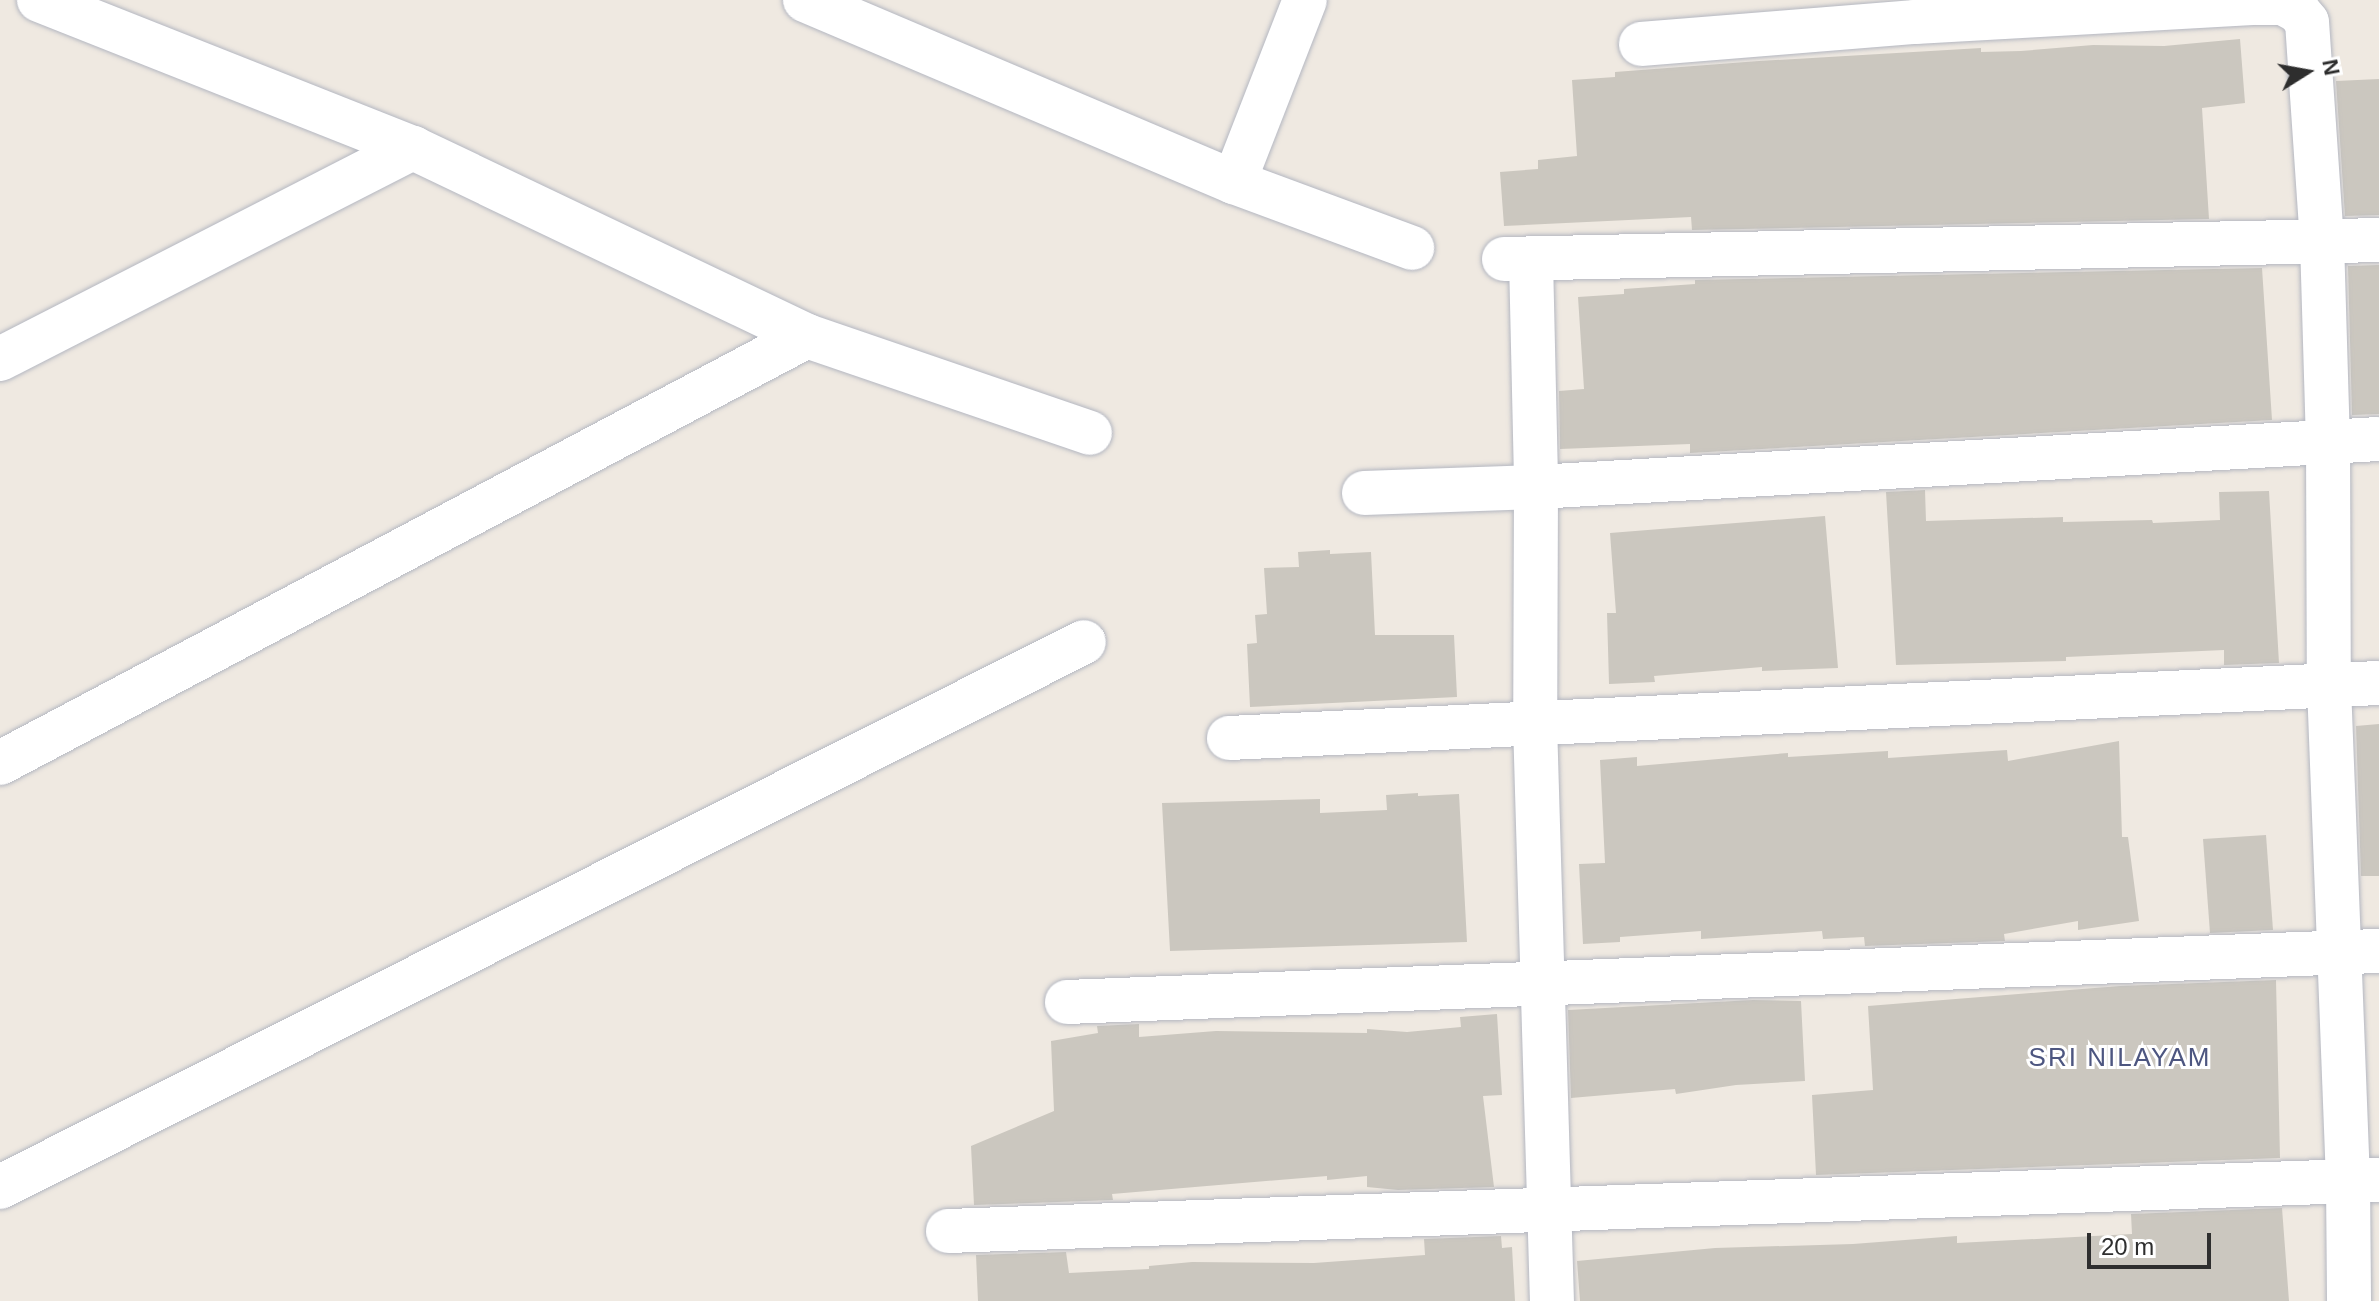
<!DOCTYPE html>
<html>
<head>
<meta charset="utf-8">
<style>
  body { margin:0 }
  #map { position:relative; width:2379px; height:1301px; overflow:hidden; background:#efe9e1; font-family:Arial,sans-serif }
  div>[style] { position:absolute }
  .building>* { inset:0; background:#cbc7bf }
  .roads { filter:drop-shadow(0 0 2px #b4b7c1) drop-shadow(0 0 2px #b4b7c1) }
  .minor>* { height:44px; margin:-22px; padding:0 22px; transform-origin:22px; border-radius:22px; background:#fff }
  span { translate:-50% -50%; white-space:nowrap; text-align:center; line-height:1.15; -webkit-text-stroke:6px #fff; paint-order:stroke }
  .neighbourhood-label { font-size:26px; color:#4d5680; letter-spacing:2px }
  .north { position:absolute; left:2267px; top:32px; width:80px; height:80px; -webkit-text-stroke:6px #fff; paint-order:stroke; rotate:79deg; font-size:22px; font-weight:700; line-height:32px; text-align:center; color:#2e2e2e }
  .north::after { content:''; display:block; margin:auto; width:28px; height:36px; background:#2e2e2e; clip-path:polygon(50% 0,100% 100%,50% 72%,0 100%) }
  .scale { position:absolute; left:2087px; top:1233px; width:124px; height:36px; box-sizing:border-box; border:4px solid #2e2e2e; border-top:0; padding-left:10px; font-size:24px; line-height:28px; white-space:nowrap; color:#2e2e2e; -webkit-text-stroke:6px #fff; paint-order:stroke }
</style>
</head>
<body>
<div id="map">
  <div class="building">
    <div style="clip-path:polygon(2240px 39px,2245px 103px,2202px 108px,2209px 219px,1692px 230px,1691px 217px,1504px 226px,1500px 172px,1538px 169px,1538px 160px,1577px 156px,1572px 80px,1615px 77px,1615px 72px,1759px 61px,1981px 48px,1981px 52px,2021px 51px,2093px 45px,2164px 46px)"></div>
    <div style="clip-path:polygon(2379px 79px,2379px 215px,2345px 216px,2336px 81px)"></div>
    <div style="clip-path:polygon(2379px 265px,2379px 414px,2352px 415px,2348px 266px)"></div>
    <div style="clip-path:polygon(2262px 268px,2272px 420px,1690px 453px,1690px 444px,1560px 449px,1559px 391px,1584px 389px,1578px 297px,1624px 294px,1624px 289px,1695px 284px,1695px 280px)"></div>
    <div style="clip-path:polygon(1925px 490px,1926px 521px,2063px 517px,2063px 522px,2152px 520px,2153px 523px,2220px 520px,2219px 492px,2269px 491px,2279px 663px,2224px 665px,2224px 650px,2066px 657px,2066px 661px,1896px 665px,1886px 492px)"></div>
    <div style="clip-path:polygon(1825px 516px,1838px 668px,1762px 671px,1762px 667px,1654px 676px,1655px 682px,1609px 684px,1607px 613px,1616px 613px,1610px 533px)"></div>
    <div style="clip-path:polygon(1330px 550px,1330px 554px,1371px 552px,1375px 635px,1454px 635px,1457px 697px,1250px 707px,1247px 644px,1257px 643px,1255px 615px,1267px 614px,1264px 568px,1299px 567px,1298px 552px)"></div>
    <div style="clip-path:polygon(2379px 724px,2379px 876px,2361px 876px,2356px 726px)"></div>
    <div style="clip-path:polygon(2119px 741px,2122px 837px,2128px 837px,2139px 921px,2078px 930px,2078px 921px,2004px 934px,2005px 941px,1865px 946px,1864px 937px,1823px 939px,1822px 931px,1701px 939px,1701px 931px,1620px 937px,1620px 942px,1583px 944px,1579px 864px,1605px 863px,1600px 760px,1637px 757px,1637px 766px,1788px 753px,1788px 757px,1888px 751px,1888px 758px,2007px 750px,2008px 761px)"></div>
    <div style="clip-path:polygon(1418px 793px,1418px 796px,1459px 794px,1467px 942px,1170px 951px,1162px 803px,1320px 799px,1320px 813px,1387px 810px,1386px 795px)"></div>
    <div style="clip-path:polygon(2266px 835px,2273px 930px,2210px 933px,2203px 839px)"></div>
    <div style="clip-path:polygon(2276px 980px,2280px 1158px,1816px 1175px,1812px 1095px,1873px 1090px,1868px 1006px,2120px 986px)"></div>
    <div style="clip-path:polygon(1753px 1000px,1801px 1001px,1805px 1081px,1736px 1085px,1676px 1094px,1675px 1089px,1571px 1098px,1568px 1010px)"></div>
    <div style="clip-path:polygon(1497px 1014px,1502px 1095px,1483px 1096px,1494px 1187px,1398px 1190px,1367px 1187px,1367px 1176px,1327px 1180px,1327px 1176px,1112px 1194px,1113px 1200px,974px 1205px,971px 1146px,1054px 1111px,1051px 1041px,1098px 1033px,1097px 1026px,1139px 1024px,1139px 1037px,1216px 1031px,1367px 1033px,1367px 1029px,1407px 1032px,1461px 1027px,1460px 1017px)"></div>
    <div style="clip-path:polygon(2282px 1208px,2289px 1301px,1580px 1301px,1577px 1261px,1715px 1248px,1853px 1244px,1957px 1236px,1957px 1243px,2132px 1234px,2131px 1214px)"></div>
    <div style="clip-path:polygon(1501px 1236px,1502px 1248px,1512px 1247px,1515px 1301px,978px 1301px,976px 1255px,1066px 1252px,1069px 1273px,1149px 1269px,1149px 1266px,1192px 1262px,1314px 1263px,1425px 1255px,1424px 1239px)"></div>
  </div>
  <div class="roads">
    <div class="minor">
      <div style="left:39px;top:0;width:402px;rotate:21.6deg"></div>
      <div style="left:413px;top:148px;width:437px;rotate:25.5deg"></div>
      <div style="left:807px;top:336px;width:299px;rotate:18.9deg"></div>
      <div style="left:805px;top:0;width:466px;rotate:23deg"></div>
      <div style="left:1234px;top:182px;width:190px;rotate:20.3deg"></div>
      <div style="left:1641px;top:44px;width:275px;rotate:-4.6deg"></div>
      <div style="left:1915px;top:22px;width:342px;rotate:-3.2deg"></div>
      <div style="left:2256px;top:3px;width:27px"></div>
      <div style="left:2283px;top:3px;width:17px;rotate:28deg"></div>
      <div style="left:2298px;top:11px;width:14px;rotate:51deg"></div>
      <div style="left:2307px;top:22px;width:220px;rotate:86.1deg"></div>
      <div style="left:2322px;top:241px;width:199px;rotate:88.3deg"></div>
      <div style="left:2328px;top:440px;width:246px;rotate:89.8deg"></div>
      <div style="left:2329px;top:686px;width:496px;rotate:87.8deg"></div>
      <div style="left:2348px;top:1182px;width:119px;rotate:89.5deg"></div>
      <div style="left:1234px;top:182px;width:195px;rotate:-68.7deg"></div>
      <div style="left:1504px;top:259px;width:875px;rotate:-1.24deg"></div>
      <div style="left:1531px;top:259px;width:228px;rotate:88.7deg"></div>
      <div style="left:1536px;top:487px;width:236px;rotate:90.2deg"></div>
      <div style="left:1535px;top:723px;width:578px;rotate:88.32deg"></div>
      <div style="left:0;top:359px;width:464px;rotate:-27.1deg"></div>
      <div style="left:1364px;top:493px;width:172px;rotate:-2deg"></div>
      <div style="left:1536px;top:487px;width:844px;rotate:-3.26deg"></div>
      <div style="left:1229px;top:738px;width:1151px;rotate:-2.74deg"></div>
      <div style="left:0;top:763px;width:913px;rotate:-27.88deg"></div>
      <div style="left:1067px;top:1002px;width:1313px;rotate:-2.23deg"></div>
      <div style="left:0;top:1187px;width:1213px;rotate:-26.69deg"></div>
      <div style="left:948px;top:1231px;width:1432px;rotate:-2.04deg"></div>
    </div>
  </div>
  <div class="neighbourhood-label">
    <span style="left:2120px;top:1058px">SRI NILAYAM</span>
  </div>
  <div class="north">N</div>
  <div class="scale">20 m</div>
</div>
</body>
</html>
